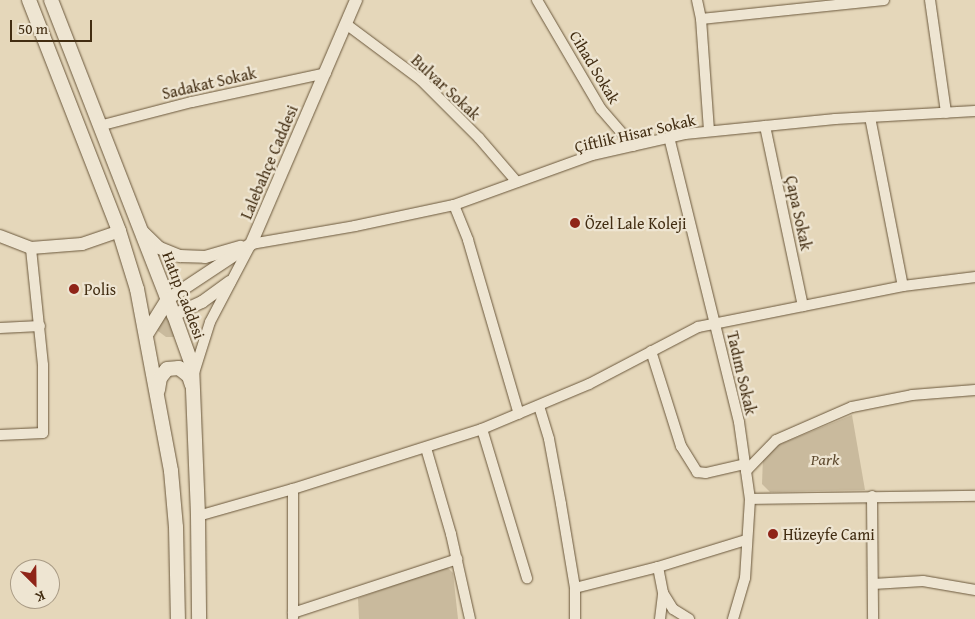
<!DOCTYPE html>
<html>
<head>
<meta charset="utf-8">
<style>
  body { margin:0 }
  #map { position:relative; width:975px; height:619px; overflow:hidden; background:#e5d7ba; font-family:"Gentium Book Plus",serif }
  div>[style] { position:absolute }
  .green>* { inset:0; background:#c9ba9d }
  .roads { filter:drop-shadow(0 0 1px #6b583c) drop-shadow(0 0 1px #6b583c) }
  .minor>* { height:10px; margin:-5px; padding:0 5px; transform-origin:5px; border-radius:5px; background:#eee5d2 }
  .tertiary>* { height:12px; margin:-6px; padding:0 6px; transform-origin:6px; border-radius:6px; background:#eee5d2 }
  .secondary>* { height:14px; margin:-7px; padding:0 7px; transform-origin:7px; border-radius:7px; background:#eee5d2 }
  .dots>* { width:14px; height:14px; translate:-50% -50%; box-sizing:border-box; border:2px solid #eee5d2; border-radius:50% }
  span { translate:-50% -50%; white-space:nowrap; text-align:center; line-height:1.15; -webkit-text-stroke:4.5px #eee5d2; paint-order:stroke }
  .street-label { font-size:16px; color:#422d12 }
  .poi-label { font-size:16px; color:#422d12 }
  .left { translate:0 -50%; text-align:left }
  .park-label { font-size:16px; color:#5d492e; font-style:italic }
  .north { position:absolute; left:10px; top:559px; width:50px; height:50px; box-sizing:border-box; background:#eee5d2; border:1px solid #a99b85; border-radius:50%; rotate:157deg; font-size:14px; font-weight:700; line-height:20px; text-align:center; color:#422d12 }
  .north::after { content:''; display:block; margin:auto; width:18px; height:22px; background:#8f2418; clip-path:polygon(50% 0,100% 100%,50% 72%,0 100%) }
  .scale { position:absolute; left:10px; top:20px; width:82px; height:22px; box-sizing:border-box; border:2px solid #422d12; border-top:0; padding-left:6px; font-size:15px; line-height:18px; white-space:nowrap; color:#422d12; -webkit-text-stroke:4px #eee5d2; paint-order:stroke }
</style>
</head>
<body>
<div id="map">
  <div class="green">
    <div style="clip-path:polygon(160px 314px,180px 314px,184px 322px,175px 337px,166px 337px,158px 331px,156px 327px)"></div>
    <div style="clip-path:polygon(852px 415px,865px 490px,770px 492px,762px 484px,763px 457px,778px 445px)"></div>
    <div style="clip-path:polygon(447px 567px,453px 573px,458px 619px,359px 619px,358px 598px)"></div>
  </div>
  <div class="roads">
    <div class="minor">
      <div style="left:537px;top:0;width:126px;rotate:59.6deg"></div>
      <div style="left:601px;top:109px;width:49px;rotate:49.1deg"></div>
      <div style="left:697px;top:0;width:19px;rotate:78deg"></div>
      <div style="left:701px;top:19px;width:184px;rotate:-5.9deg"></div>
      <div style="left:930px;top:0;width:114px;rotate:81.9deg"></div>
      <div style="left:701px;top:19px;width:112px;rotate:85.9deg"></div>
      <div style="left:346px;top:24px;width:94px;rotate:36.7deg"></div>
      <div style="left:421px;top:80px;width:82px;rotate:45deg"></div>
      <div style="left:479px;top:138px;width:58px;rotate:49.2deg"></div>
      <div style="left:870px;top:117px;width:172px;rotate:79deg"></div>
      <div style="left:99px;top:126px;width:96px;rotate:-14.5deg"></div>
      <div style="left:192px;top:102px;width:137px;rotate:-12.2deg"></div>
      <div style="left:765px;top:126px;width:184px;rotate:78.1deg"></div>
      <div style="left:669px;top:137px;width:293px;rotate:76.2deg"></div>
      <div style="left:739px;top:422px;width:78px;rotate:81.9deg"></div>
      <div style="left:750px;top:499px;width:79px;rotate:93.6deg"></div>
      <div style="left:745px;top:578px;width:43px;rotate:106.3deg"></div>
      <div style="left:454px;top:205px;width:38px;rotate:68deg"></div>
      <div style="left:468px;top:240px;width:181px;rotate:73.7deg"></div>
      <div style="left:0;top:328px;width:40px;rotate:-2.9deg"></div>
      <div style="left:651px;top:351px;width:100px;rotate:72.5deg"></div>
      <div style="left:681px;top:446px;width:31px;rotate:58deg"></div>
      <div style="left:697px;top:472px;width:9px;rotate:6deg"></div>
      <div style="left:706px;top:473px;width:40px;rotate:-13deg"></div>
      <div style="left:194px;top:373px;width:53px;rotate:-72.6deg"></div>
      <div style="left:210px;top:322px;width:88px;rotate:-62.3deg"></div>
      <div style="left:251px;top:244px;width:106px;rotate:-9.8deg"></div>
      <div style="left:355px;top:226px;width:101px;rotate:-12deg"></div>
      <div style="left:454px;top:205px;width:147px;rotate:-19.9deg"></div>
      <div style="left:592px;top:155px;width:95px;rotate:-12.7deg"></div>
      <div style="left:685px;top:134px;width:151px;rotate:-5.7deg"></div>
      <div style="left:835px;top:119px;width:140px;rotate:-3.3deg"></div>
      <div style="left:539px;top:406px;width:34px;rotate:73deg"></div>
      <div style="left:549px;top:439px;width:66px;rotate:79.5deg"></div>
      <div style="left:561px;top:504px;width:85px;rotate:80.5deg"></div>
      <div style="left:575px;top:588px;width:31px;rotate:90deg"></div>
      <div style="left:482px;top:429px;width:156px;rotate:73.2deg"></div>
      <div style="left:0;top:435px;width:43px;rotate:-2.7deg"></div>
      <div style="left:43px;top:433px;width:68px;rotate:-90deg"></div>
      <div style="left:43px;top:365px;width:118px;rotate:-95.9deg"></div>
      <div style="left:426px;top:448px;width:90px;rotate:73.8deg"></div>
      <div style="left:451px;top:534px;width:87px;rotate:77.4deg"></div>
      <div style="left:746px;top:471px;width:43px;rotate:-45.9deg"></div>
      <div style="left:776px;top:440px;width:83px;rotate:-23.5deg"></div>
      <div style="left:852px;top:407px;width:61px;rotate:-11.3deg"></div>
      <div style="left:912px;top:395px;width:63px;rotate:-4.5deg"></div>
      <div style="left:293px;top:489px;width:129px;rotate:90deg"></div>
      <div style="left:872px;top:496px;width:123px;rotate:89.5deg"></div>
      <div style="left:750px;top:499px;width:225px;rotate:-0.8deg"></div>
      <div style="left:198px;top:516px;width:99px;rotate:-15.9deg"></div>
      <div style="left:293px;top:489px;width:198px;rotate:-17.6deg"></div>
      <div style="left:482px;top:429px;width:116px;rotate:-22.8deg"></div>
      <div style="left:589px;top:384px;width:123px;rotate:-27.6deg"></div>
      <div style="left:698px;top:327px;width:209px;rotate:-11.3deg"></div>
      <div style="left:903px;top:286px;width:73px;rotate:-7.1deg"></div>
      <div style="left:658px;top:567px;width:26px;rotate:79deg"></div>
      <div style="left:663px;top:593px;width:19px;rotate:58deg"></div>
      <div style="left:673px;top:609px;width:19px;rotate:32deg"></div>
      <div style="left:873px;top:584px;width:50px;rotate:-3.4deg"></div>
      <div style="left:923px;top:581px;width:53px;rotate:9.8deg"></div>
      <div style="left:575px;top:588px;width:86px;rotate:-14.2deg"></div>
      <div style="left:658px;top:567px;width:92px;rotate:-17.1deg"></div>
      <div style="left:293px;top:613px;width:173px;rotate:-18.2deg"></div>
      <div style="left:660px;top:619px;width:26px;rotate:-83deg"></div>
    </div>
    <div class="tertiary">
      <div style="left:140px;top:229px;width:28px;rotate:44deg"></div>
      <div style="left:160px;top:248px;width:22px;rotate:22deg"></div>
      <div style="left:180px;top:256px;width:25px;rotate:2deg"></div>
      <div style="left:205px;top:257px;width:37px;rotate:-16deg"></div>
      <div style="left:0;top:236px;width:33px;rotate:21deg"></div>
      <div style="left:31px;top:248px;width:51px;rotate:-4.5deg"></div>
      <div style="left:82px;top:244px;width:39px;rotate:-19deg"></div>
      <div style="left:168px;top:299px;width:100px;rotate:-33.5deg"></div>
      <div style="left:251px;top:244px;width:266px;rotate:-66.7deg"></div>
      <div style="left:174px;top:315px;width:31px;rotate:-25deg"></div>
      <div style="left:202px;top:302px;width:34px;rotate:-36deg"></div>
    </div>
    <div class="secondary">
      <div style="left:29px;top:0;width:248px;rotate:68.7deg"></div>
      <div style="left:119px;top:231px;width:61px;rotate:72.8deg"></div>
      <div style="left:137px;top:289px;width:185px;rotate:79.4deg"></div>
      <div style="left:171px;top:471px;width:56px;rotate:84.9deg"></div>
      <div style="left:176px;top:527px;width:92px;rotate:88.8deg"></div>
      <div style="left:51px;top:0;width:338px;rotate:68.7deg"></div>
      <div style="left:174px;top:315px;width:53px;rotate:70.2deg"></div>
      <div style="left:192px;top:365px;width:151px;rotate:87.7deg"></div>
      <div style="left:198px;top:516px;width:103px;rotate:89.4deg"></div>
      <div style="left:147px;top:333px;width:40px;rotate:-58deg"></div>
      <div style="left:158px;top:390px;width:12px;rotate:-81deg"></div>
      <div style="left:160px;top:378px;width:11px;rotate:-52deg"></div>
      <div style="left:167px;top:369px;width:12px;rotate:-5deg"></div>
      <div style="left:179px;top:368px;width:13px;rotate:39deg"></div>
      <div style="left:189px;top:376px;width:9px;rotate:72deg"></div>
    </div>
  </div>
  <div class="dots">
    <div style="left:575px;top:223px;background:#8f2418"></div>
    <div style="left:74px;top:289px;background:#8f2418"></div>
    <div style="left:773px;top:534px;background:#8f2418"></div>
  </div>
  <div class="street-label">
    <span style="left:595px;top:67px;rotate:59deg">Cihad Sokak</span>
    <span style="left:209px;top:83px;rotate:-13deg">Sadakat Sokak</span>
    <span style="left:446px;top:87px;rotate:43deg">Bulvar Sokak</span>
    <span style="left:635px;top:133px;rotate:-13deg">Çiftlik Hisar Sokak</span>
    <span style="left:269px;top:162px;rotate:-67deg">Lalebahçe Caddesi</span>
    <span style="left:799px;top:213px;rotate:78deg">Çapa Sokak</span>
    <span style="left:184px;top:295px;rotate:69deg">Hatıp Caddesi</span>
    <span style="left:742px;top:373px;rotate:77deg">Tadım Sokak</span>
  </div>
  <div class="poi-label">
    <span class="left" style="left:585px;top:223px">Özel Lale Koleji</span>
    <span class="left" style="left:84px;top:289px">Polis</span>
    <span class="left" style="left:783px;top:534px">Hüzeyfe Cami</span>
  </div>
  <div class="park-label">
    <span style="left:825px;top:459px">Park</span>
  </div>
  <div class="north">K</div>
  <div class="scale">50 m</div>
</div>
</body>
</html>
